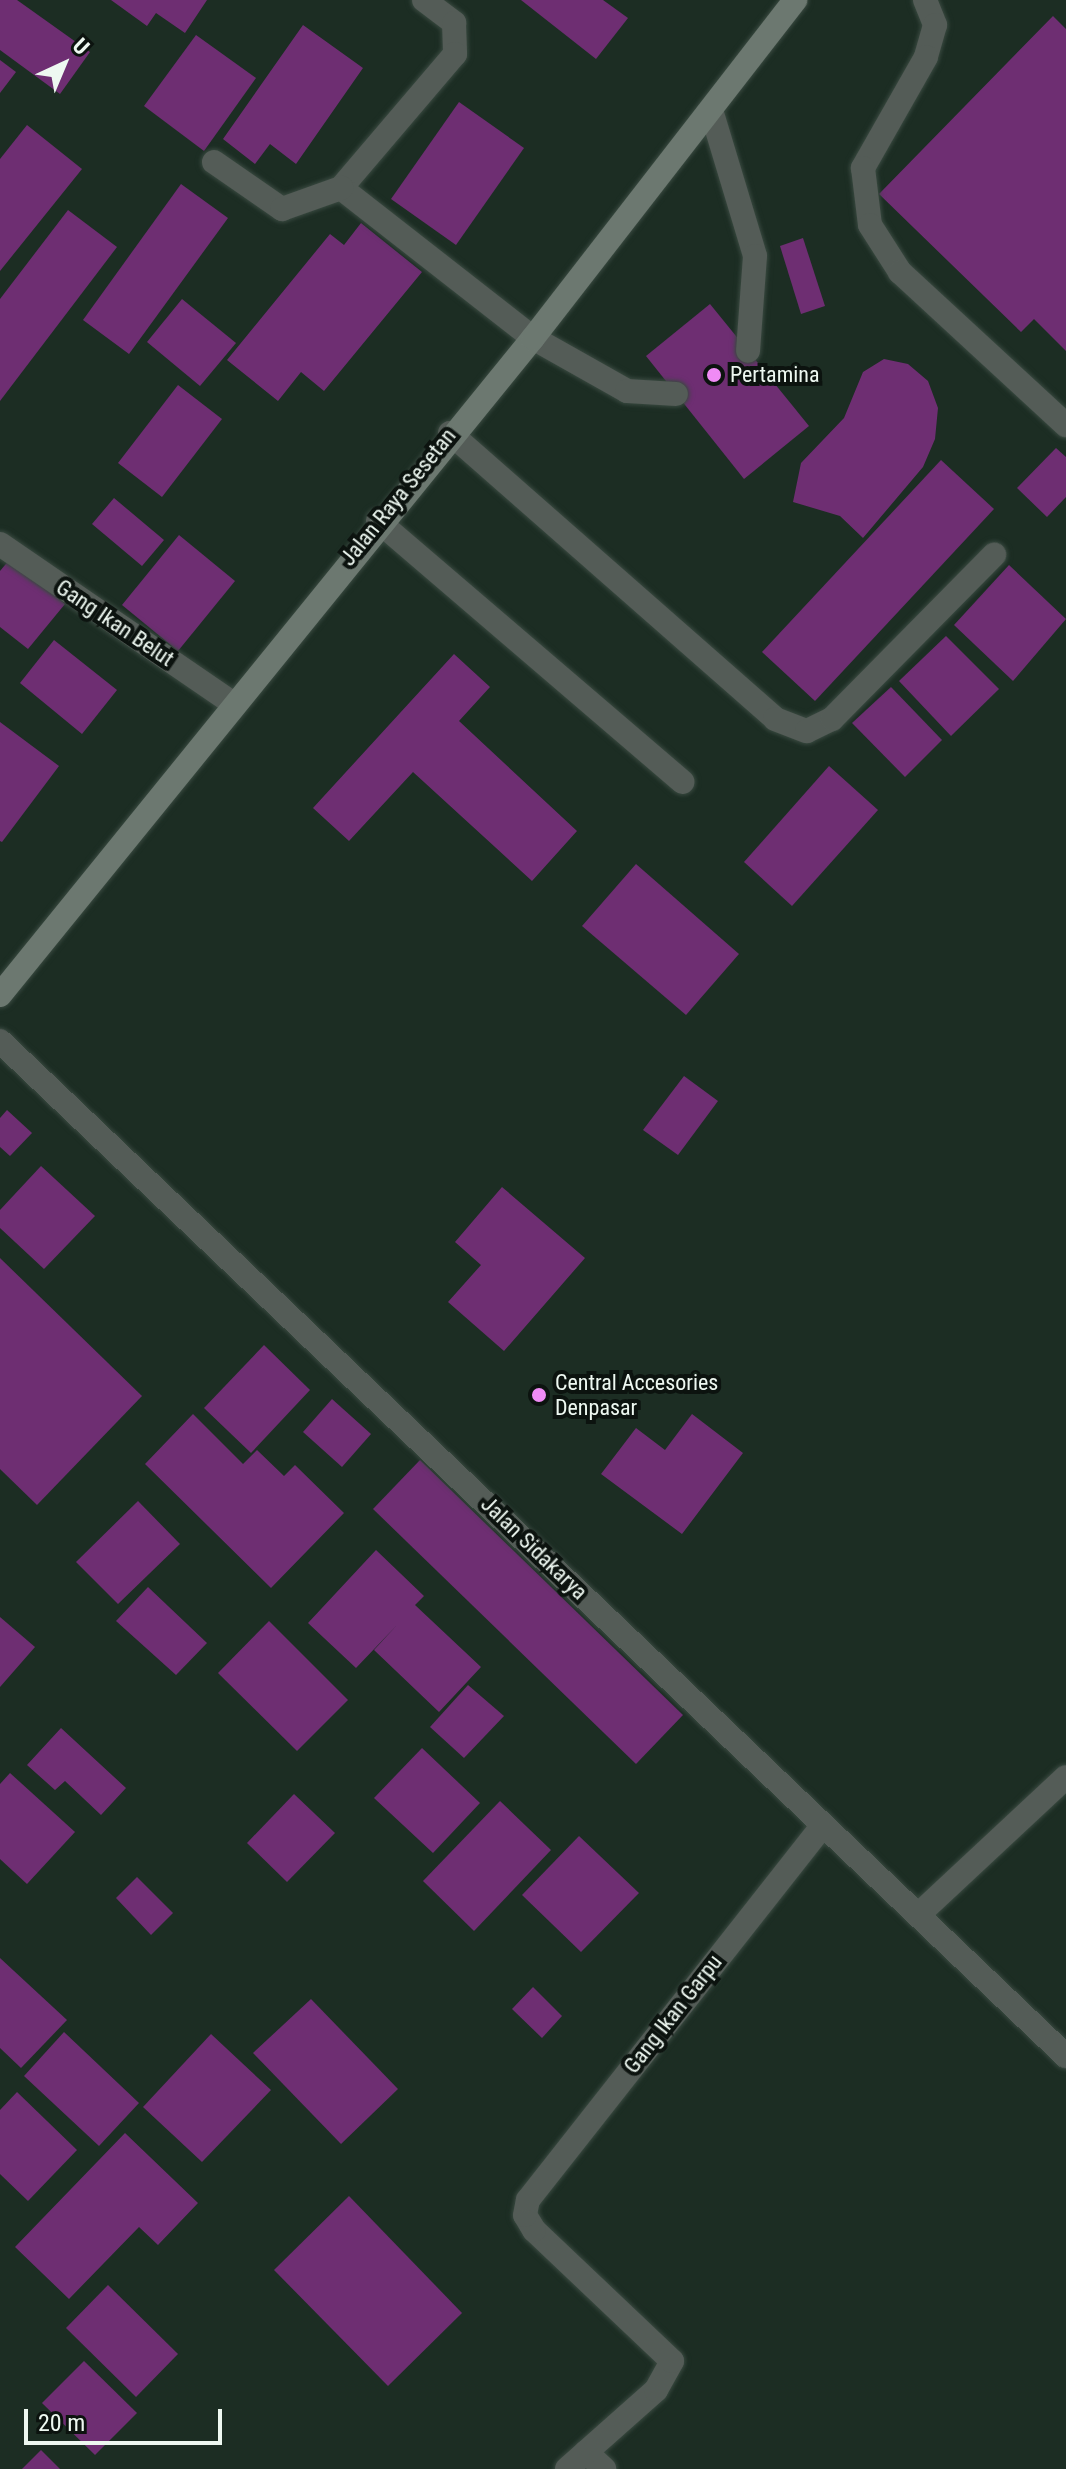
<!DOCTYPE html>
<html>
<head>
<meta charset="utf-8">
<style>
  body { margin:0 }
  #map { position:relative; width:1066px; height:2469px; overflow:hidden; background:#1c2d23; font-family:"Roboto Condensed",sans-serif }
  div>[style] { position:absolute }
  .building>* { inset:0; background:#6e2e72 }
  .roads { filter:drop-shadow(0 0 2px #394940) drop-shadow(0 0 2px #394940) }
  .service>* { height:24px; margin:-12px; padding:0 12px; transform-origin:12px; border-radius:12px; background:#545c57 }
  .minor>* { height:24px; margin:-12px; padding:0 12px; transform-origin:12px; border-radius:12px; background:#545c57 }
  .tertiary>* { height:24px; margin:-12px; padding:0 12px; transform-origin:12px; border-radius:12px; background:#545c57 }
  .secondary>* { height:24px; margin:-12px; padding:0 12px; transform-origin:12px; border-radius:12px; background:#6c7870 }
  .dots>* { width:22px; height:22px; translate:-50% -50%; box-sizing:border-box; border:4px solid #0c130f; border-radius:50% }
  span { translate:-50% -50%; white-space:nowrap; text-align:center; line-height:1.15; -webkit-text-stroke:8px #0c130f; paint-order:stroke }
  .poi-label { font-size:22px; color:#eef8f1 }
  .left { translate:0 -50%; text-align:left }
  .street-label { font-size:22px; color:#eef8f1 }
  .north { position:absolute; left:24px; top:24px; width:80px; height:80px; -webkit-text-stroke:6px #0c130f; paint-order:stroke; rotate:44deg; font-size:22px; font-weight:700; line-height:32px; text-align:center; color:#eef8f1 }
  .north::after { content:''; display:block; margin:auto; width:28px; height:36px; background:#eef8f1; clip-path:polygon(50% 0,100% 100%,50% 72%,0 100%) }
  .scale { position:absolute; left:24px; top:2409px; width:198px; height:36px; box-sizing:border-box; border:4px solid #eef8f1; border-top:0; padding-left:10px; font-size:24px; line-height:28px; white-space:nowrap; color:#eef8f1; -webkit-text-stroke:6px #0c130f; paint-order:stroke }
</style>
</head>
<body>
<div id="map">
  <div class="building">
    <div style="clip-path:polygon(0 0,17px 0,90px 52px,60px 94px,0 50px)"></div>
    <div style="clip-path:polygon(111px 0,207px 0,185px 33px,156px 13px,147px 26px)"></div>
    <div style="clip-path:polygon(521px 0,603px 0,628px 18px,596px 59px)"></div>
    <div style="clip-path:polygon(1053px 16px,1066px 29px,1066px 351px,1034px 319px,1021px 332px,879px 194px)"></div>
    <div style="clip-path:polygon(303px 25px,363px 68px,296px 164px,270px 144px,255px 164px,223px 139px)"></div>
    <div style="clip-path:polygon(196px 35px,256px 78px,204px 151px,144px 106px)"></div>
    <div style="clip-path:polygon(0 60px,16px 72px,0 93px)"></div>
    <div style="clip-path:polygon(459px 102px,524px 148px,456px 245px,391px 199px)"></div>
    <div style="clip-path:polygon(27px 125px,82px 169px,0 271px,0 159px)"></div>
    <div style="clip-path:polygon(181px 184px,228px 218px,129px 354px,83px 320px)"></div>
    <div style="clip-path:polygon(68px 210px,117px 247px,0 401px,0 299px)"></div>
    <div style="clip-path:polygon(361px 223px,422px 272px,324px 391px,301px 372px,278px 401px,227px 360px,330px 234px,344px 245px)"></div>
    <div style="clip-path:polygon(803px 238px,825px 306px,801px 314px,780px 246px)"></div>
    <div style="clip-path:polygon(182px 299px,236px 343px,200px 386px,147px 342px)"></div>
    <div style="clip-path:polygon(710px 304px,809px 426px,744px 479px,646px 356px)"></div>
    <div style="clip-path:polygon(884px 359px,908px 364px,928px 381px,938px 408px,935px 439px,923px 467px,863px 538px,840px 516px,793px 502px,801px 463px,844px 418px,863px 372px)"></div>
    <div style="clip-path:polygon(178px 385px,222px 419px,162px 497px,118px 463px)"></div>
    <div style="clip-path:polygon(1056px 448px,1066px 457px,1066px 497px,1047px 517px,1017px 488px)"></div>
    <div style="clip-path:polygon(941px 460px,994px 509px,815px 701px,762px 652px)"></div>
    <div style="clip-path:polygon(114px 498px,164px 540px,142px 566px,92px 524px)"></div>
    <div style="clip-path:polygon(179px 535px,235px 581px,178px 651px,122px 605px)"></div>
    <div style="clip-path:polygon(10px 559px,65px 604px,28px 649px,0 627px,0 571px)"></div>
    <div style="clip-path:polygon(1009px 565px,1066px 619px,1013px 681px,954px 625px)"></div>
    <div style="clip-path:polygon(946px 636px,999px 689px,951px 736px,899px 681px)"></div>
    <div style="clip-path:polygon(54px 640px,117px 690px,82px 734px,20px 683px)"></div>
    <div style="clip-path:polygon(454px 654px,490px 687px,459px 721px,577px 831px,532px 881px,413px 772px,349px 841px,313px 808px)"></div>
    <div style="clip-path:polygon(891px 687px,942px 740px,905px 777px,852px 723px)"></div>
    <div style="clip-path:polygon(0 722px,59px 766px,2px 842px,0 841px)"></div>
    <div style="clip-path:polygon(829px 766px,878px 810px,792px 906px,744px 862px)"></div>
    <div style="clip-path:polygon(636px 864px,739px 954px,686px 1015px,582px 926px)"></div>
    <div style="clip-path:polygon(684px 1076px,718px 1101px,678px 1155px,643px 1130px)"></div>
    <div style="clip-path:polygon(7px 1110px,32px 1133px,10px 1156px,0 1147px,0 1118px)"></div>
    <div style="clip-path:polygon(41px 1166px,95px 1216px,44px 1269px,0 1228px,0 1210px)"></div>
    <div style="clip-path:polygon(502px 1187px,585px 1258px,504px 1351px,448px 1302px,481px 1265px,455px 1242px)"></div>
    <div style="clip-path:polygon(0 1258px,142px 1396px,37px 1505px,0 1469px)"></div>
    <div style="clip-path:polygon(264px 1345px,310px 1390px,251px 1453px,204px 1408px)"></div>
    <div style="clip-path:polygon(332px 1399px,371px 1434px,342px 1467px,303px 1432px)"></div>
    <div style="clip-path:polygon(193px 1414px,243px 1464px,257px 1450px,284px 1476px,295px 1465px,344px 1513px,271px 1588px,145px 1464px)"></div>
    <div style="clip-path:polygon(692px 1414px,743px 1453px,682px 1534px,601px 1474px,636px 1428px,665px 1450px)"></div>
    <div style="clip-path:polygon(420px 1460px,683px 1715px,636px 1764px,373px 1509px)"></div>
    <div style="clip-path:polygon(138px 1501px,180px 1544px,118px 1604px,76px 1562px)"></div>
    <div style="clip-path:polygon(376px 1550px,424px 1596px,415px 1605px,481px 1667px,439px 1712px,374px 1650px,397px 1625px,356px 1668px,308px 1623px)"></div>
    <div style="clip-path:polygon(148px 1587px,207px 1643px,176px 1675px,116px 1621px)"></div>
    <div style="clip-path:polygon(0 1617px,35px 1647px,0 1687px)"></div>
    <div style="clip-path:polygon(269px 1621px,348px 1700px,297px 1751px,218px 1673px)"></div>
    <div style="clip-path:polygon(468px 1685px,504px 1716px,464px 1758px,430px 1727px)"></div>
    <div style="clip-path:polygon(61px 1728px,126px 1788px,101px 1815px,65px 1781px,55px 1790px,27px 1765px)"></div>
    <div style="clip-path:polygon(422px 1748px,480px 1803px,433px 1853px,374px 1798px)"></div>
    <div style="clip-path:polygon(10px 1773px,75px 1832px,27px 1884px,0 1859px,0 1784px)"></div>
    <div style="clip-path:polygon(294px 1794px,335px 1833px,287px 1882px,247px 1843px)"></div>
    <div style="clip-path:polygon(500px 1801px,551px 1850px,474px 1931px,423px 1881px)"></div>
    <div style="clip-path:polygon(579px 1836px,639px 1893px,581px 1952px,522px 1895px)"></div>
    <div style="clip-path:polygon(137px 1877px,173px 1913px,151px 1935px,116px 1898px)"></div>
    <div style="clip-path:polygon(0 1958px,67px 2020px,21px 2068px,0 2048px)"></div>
    <div style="clip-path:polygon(533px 1987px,562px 2016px,542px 2038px,512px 2009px)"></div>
    <div style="clip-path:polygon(311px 1999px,398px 2089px,341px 2144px,253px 2053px)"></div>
    <div style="clip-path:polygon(64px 2032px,139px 2103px,99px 2146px,24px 2076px)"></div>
    <div style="clip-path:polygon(211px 2034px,271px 2090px,202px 2162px,143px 2107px)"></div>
    <div style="clip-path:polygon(17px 2092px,77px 2150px,28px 2201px,0 2174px,0 2110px)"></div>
    <div style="clip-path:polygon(125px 2133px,198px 2203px,158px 2245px,139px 2227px,69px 2299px,15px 2247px)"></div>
    <div style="clip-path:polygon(349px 2196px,462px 2313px,388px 2386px,274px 2270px)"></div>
    <div style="clip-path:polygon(108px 2285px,178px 2354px,136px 2397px,66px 2328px)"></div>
    <div style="clip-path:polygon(84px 2361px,137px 2413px,95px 2455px,42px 2403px)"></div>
    <div style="clip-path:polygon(41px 2450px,60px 2469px,22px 2469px)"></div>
  </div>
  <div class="roads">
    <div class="service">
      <div style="left:925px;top:0;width:27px;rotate:68deg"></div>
      <div style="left:935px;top:25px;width:33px;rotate:106deg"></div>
      <div style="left:926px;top:57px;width:128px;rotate:119.6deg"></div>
      <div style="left:863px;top:168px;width:57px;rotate:83deg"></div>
      <div style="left:870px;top:225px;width:56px;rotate:57.4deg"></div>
      <div style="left:900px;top:272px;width:226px;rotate:42.7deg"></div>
      <div style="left:711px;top:110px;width:152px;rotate:73.2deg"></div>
      <div style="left:755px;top:256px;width:95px;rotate:94.2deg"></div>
      <div style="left:533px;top:338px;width:108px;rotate:29.4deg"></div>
      <div style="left:627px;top:391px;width:49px;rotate:3.5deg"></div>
      <div style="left:378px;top:521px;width:401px;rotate:40.6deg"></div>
      <div style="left:918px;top:1915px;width:202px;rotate:-43deg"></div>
    </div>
    <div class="minor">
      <div style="left:424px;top:0;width:38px;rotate:37deg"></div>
      <div style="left:454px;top:23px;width:31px;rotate:88deg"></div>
      <div style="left:455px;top:54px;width:176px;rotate:130.4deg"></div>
      <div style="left:341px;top:188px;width:244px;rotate:38deg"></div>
      <div style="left:214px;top:162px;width:83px;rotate:34.7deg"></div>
      <div style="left:282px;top:209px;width:63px;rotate:-19.6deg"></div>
      <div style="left:450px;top:433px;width:433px;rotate:41.3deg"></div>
      <div style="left:775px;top:719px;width:34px;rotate:21deg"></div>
      <div style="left:807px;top:731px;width:28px;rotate:-26deg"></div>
      <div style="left:832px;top:719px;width:231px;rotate:-45.4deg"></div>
      <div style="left:0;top:544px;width:280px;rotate:34.4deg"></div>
      <div style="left:586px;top:2452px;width:25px;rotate:43deg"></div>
      <div style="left:567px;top:2469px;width:119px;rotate:-41.6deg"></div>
      <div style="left:656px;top:2390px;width:33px;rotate:-61deg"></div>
      <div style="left:672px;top:2361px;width:190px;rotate:-136.5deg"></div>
      <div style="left:534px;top:2230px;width:17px;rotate:-121deg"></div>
      <div style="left:525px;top:2215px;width:15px;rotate:-79deg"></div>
      <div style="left:528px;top:2200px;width:477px;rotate:-51.8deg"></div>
    </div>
    <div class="tertiary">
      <div style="left:0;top:1041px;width:1472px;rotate:43.6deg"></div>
    </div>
    <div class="secondary">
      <div style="left:0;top:995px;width:846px;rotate:-50.95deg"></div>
      <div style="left:533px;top:338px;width:428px;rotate:-52.2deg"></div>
    </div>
  </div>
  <div class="dots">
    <div style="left:714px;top:375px;background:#f08bf5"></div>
    <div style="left:539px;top:1395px;background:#f08bf5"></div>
  </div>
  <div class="poi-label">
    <span class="left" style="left:730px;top:375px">Pertamina</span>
    <span class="left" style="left:555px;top:1395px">Central Accesories<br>Denpasar</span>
  </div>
  <div class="street-label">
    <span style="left:398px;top:497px;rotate:-51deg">Jalan Raya Sesetan</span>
    <span style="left:115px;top:623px;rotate:34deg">Gang Ikan Belut</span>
    <span style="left:534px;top:1548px;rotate:44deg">Jalan Sidakarya</span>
    <span style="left:673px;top:2014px;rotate:-52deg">Gang Ikan Garpu</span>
  </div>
  <div class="north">U</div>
  <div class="scale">20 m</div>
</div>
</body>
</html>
